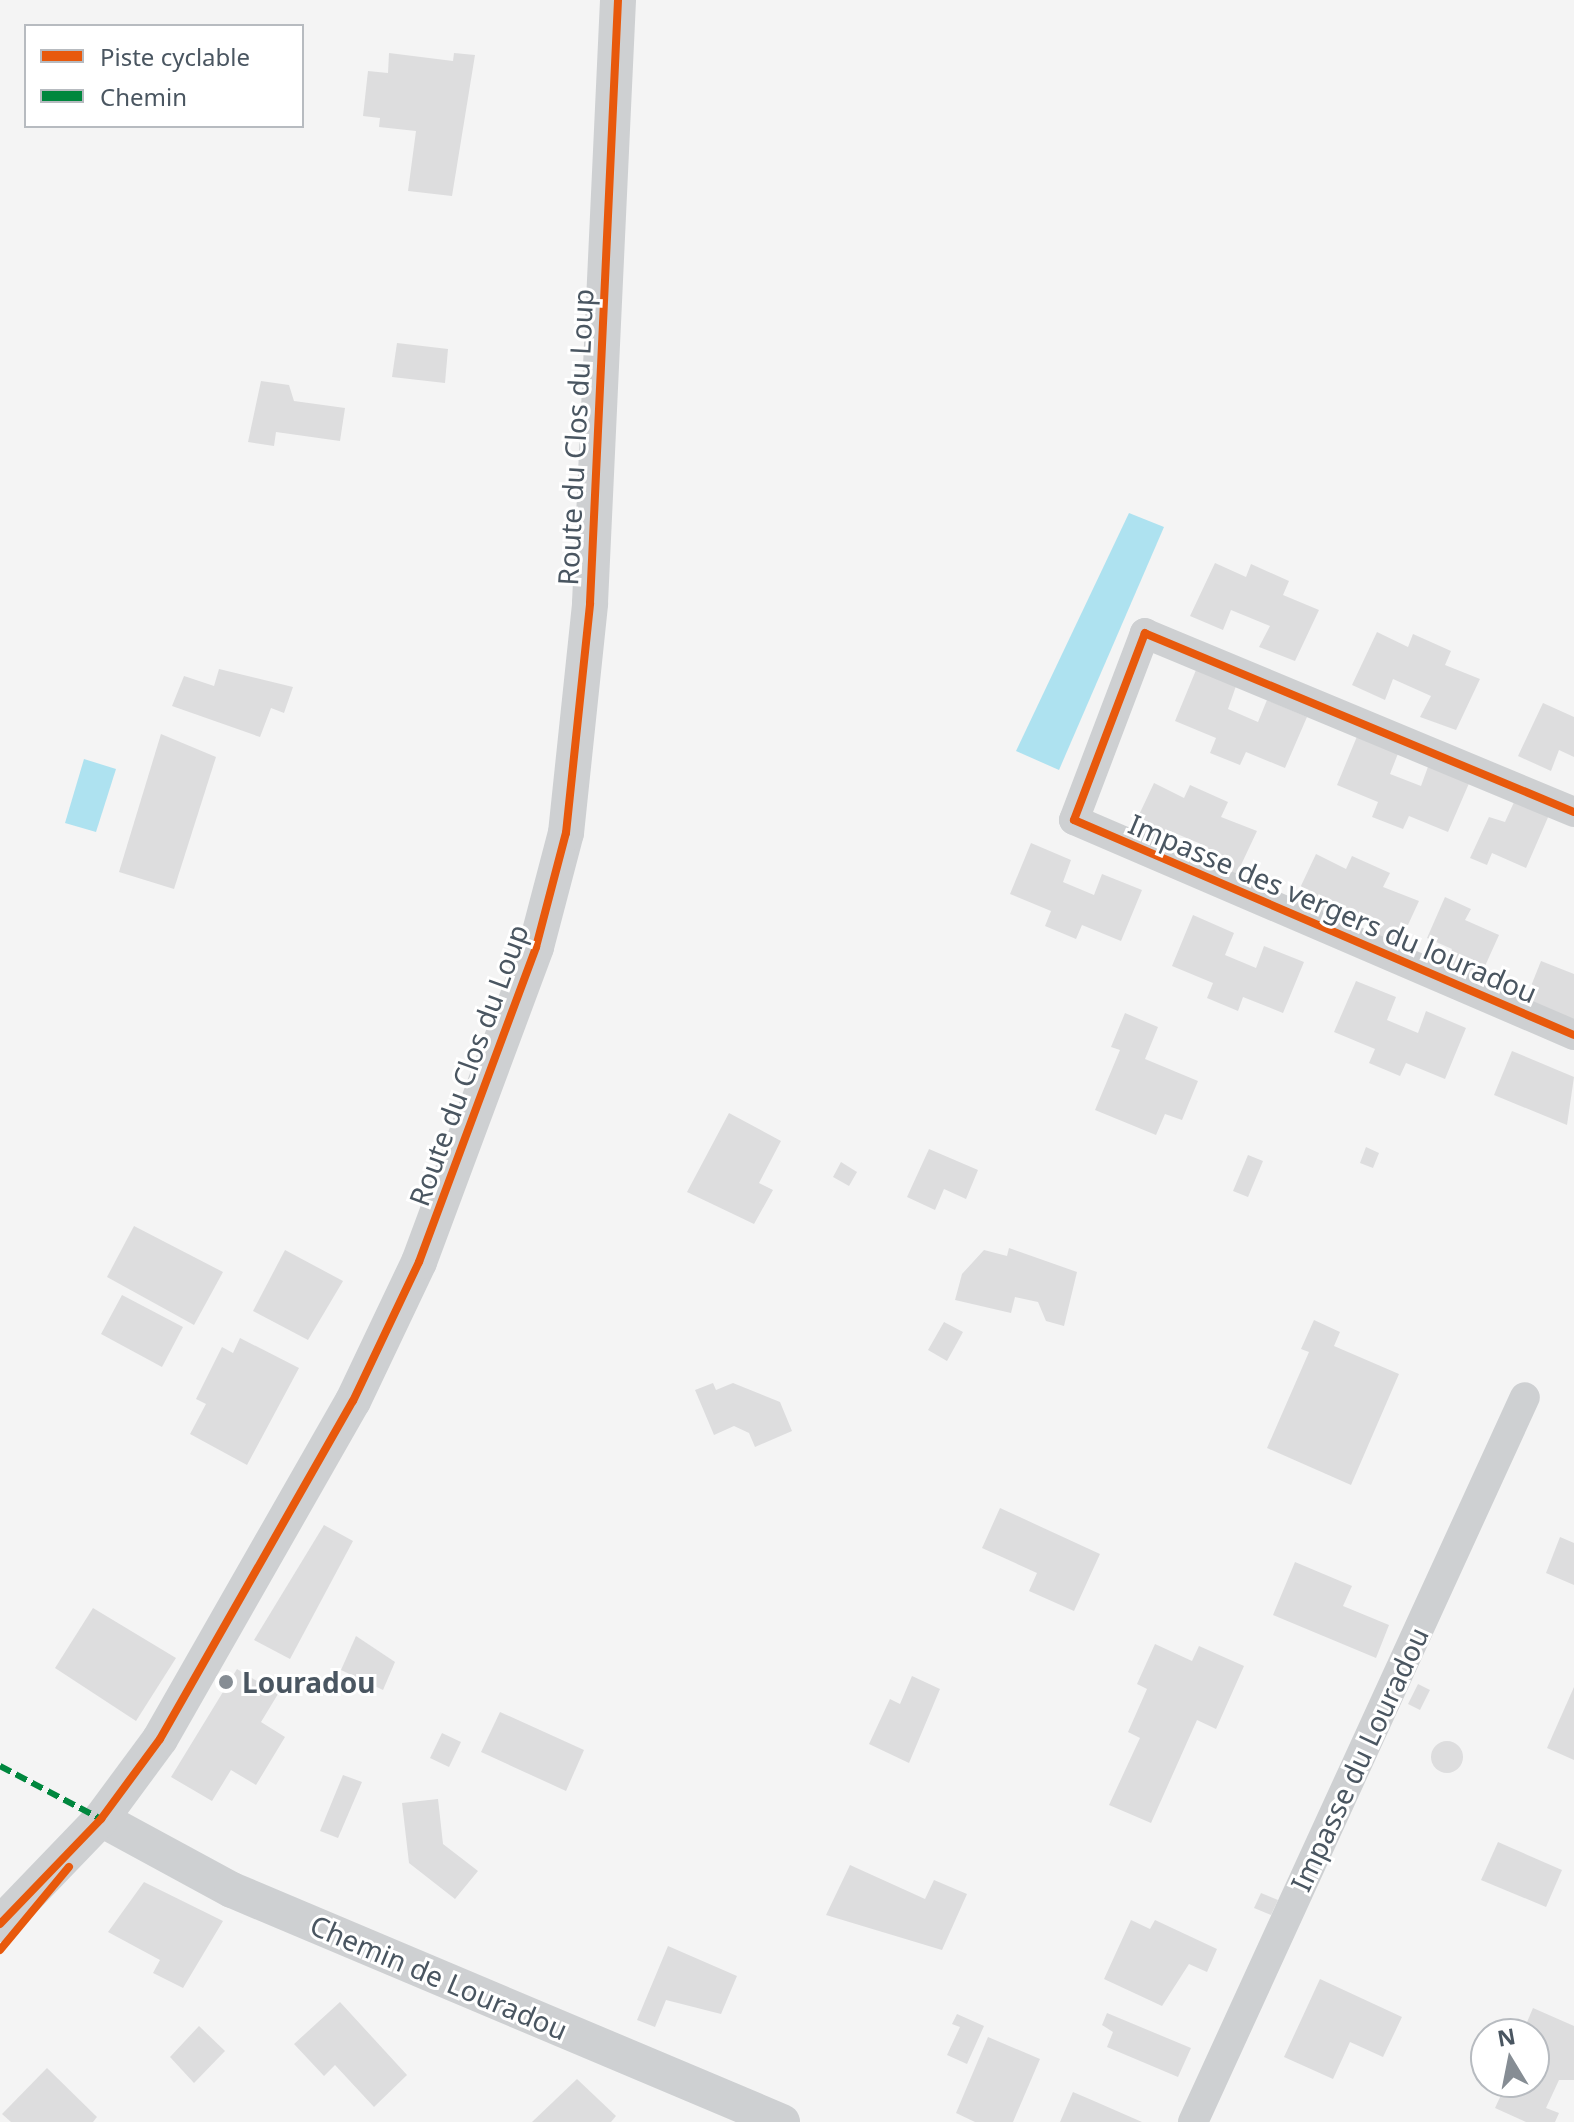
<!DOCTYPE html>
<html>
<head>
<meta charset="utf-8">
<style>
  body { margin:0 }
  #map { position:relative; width:1574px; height:2122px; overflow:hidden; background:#f4f4f4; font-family:"Noto Sans",sans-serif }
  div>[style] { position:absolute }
  .water>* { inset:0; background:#aee2f0 }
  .building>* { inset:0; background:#ddddde }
  .round { border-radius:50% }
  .minor>* { height:30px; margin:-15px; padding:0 15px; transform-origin:15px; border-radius:15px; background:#ced0d2 }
  .tertiary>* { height:36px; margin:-18px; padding:0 18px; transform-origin:18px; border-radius:18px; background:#ced0d2 }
  .quiet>* { height:6px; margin-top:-3px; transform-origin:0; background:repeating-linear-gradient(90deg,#00873e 0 12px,transparent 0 18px) }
  .cycleway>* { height:8px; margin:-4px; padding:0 4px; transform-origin:4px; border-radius:4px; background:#e8590c }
  .dots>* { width:22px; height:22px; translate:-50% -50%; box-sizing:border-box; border:4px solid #fff; border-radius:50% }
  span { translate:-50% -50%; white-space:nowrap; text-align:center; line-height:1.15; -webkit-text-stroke:6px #fff; paint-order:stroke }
  .street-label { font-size:28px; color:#4a5661 }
  .poi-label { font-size:28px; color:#4a5661; font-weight:700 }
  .left { translate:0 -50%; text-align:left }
  .legend { position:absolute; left:24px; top:24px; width:280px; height:104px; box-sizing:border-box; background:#fff; border:2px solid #b7bbc0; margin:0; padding:10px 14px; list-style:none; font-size:24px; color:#4a5661 }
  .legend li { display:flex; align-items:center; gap:16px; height:40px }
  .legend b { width:40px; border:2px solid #b7bbc0 }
  .north { position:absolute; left:1470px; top:2018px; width:80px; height:80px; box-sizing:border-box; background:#fff; border:2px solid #b7bbc0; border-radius:50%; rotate:350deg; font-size:22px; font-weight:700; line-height:32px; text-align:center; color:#4a5661 }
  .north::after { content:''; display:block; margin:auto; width:28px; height:36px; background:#868d94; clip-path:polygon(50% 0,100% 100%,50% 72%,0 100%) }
</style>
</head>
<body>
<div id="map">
  <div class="water">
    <div style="clip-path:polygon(1129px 513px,1164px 527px,1059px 770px,1016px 751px)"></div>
    <div style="clip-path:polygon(84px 759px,116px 769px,96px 832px,65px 823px)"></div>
  </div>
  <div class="building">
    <div style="clip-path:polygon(389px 53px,453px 61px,454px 53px,475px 55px,452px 196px,408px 191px,416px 131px,379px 127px,380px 118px,363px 116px,368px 71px,388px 73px)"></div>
    <div style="clip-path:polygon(397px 343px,448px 349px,445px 383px,392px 377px)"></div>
    <div style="clip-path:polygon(261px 381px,289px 385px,294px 401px,345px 408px,340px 441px,276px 432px,274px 446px,248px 442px)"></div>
    <div style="clip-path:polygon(1215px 563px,1246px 577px,1251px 564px,1289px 581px,1283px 595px,1319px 610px,1295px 661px,1259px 647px,1270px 626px,1231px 610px,1223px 630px,1190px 616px)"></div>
    <div style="clip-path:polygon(1377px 632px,1408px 647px,1413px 634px,1451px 651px,1445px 665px,1480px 679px,1456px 730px,1420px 717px,1431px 696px,1393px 679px,1385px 700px,1352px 685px)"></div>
    <div style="clip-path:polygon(219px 669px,293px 687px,284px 713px,271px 708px,260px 737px,172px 706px,184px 676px,214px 686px)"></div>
    <div style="clip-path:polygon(1196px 670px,1236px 686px,1228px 709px,1258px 722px,1267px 700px,1307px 717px,1285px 768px,1246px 752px,1240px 765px,1210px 753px,1216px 738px,1175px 721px)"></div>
    <div style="clip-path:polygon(1543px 703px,1574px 717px,1574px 757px,1559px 750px,1551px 771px,1518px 756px)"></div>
    <div style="clip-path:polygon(161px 734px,216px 757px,174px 889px,119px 872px)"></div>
    <div style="clip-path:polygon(1358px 734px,1399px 751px,1390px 774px,1421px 786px,1429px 764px,1470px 781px,1448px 832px,1409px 816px,1403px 829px,1372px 817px,1378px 802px,1337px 785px)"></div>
    <div style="clip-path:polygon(1154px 783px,1184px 798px,1190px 785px,1228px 802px,1221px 817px,1257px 831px,1233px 882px,1197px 868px,1208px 847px,1170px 831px,1162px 851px,1129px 836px)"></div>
    <div style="clip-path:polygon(1515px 800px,1549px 815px,1526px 868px,1492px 853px,1487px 865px,1470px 858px,1489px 817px,1505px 822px)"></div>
    <div style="clip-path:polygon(1031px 843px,1071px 860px,1063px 882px,1094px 895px,1102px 874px,1142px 890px,1121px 941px,1082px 925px,1076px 939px,1045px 926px,1051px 911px,1010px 894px)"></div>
    <div style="clip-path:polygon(1316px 854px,1346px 869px,1352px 856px,1390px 873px,1383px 887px,1419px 901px,1395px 953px,1359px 938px,1370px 918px,1332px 901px,1323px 922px,1291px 907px)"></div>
    <div style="clip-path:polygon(1445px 897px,1471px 909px,1465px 920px,1499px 935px,1476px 986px,1442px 971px,1452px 949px,1427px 938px)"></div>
    <div style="clip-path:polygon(1193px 915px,1234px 933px,1225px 955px,1256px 968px,1264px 946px,1304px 962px,1283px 1013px,1243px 997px,1238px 1011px,1207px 998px,1213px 983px,1172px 966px)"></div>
    <div style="clip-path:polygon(1541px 961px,1574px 974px,1574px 1026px,1523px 1006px)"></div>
    <div style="clip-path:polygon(1356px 981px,1396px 997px,1387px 1020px,1418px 1033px,1426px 1011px,1466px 1028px,1445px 1079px,1406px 1063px,1400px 1076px,1369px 1063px,1375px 1049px,1334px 1032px)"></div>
    <div style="clip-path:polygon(1125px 1013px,1158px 1027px,1145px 1059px,1198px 1081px,1182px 1120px,1165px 1114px,1156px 1135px,1095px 1110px,1120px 1050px,1111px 1047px)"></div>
    <div style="clip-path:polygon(1512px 1051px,1574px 1077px,1567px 1125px,1494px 1095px)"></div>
    <div style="clip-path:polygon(729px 1113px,781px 1141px,759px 1183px,773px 1190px,754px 1224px,687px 1192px)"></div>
    <div style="clip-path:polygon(1366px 1147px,1379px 1153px,1373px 1168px,1360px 1163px)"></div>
    <div style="clip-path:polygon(929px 1149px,978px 1170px,966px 1199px,944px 1189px,935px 1210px,907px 1197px)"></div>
    <div style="clip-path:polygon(1248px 1155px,1263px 1161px,1248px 1197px,1233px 1191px)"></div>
    <div style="clip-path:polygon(841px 1162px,857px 1172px,849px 1186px,833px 1177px)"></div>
    <div style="clip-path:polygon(134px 1226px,223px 1272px,194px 1325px,107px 1277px)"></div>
    <div style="clip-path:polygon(1009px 1248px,1077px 1272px,1064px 1326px,1046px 1321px,1038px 1302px,1015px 1297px,1011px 1313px,955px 1300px,962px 1274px,984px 1250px,1007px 1256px)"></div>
    <div style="clip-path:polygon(285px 1250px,343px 1281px,308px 1340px,253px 1311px)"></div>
    <div style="clip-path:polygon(122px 1295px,183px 1327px,162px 1367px,101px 1334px)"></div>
    <div style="clip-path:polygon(1314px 1320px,1340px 1332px,1334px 1346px,1399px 1374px,1351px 1485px,1267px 1448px,1309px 1352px,1301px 1349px)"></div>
    <div style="clip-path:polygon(944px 1322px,963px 1332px,947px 1361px,928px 1350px)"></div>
    <div style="clip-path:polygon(240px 1338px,299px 1368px,247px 1465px,190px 1434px,206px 1404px,196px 1399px,222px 1347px,233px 1353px)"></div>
    <div style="clip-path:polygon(713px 1383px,716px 1390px,733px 1383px,780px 1402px,792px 1431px,755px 1447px,749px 1433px,734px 1426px,714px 1435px,695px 1390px)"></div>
    <div style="clip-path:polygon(1000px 1508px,1100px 1554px,1074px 1611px,1029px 1591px,1037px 1573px,982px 1548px)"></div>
    <div style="clip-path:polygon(324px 1525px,353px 1541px,290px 1659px,254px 1640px)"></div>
    <div style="clip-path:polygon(1560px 1537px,1574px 1543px,1574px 1585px,1546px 1573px)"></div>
    <div style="clip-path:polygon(1295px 1562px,1352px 1586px,1343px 1606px,1389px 1625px,1376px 1658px,1273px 1615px)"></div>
    <div style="clip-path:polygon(93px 1608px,176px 1658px,136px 1721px,55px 1668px)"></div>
    <div style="clip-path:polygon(356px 1636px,395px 1662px,383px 1690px,341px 1670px)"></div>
    <div style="clip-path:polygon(1155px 1644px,1192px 1661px,1199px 1646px,1244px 1666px,1216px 1729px,1197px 1720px,1151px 1823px,1109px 1805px,1140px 1738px,1128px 1732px,1147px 1689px,1137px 1684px)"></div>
    <div style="clip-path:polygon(237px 1669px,278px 1694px,261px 1722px,285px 1737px,256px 1785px,231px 1770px,212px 1801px,171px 1777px)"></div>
    <div style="clip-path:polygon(912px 1676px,940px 1689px,909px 1763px,869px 1744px,890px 1699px,900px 1704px)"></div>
    <div style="clip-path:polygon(1418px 1684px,1430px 1690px,1420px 1710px,1408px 1704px)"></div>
    <div style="clip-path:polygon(1574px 1687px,1574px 1760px,1547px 1748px)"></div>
    <div style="clip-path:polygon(500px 1712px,584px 1750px,566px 1791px,481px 1752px)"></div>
    <div style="clip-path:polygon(442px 1733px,461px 1742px,449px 1767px,430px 1758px)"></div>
    <div class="round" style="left:1431px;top:1741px;width:32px;height:32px"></div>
    <div style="clip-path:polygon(343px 1775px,362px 1782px,338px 1838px,320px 1831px)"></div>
    <div style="clip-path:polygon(438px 1799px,443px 1844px,478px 1871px,455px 1899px,409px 1863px,402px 1803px)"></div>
    <div style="clip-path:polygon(1498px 1842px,1562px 1870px,1546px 1907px,1481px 1880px)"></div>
    <div style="clip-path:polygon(850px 1865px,925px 1899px,934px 1880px,967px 1894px,942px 1950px,826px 1915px)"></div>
    <div style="clip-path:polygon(144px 1882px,223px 1921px,183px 1988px,153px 1973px,160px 1960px,108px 1932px)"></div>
    <div style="clip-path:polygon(1261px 1893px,1278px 1900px,1271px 1915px,1254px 1908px)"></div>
    <div style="clip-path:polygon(1131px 1920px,1150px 1929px,1155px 1920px,1217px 1949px,1207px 1972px,1189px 1964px,1162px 2006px,1104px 1979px)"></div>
    <div style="clip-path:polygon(668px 1946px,737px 1976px,721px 2014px,666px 2000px,655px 2027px,637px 2020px)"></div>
    <div style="clip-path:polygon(1320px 1979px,1402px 2017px,1383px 2057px,1350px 2042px,1333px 2079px,1284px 2057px)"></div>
    <div style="clip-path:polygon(340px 2002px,407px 2075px,374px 2107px,335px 2065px,324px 2076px,294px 2044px)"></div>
    <div style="clip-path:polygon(1533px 2008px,1574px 2026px,1574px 2080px,1559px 2080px,1546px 2108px,1559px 2113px,1555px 2122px,1526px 2122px,1495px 2108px,1507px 2082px,1534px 2082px,1534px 2034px,1522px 2034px)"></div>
    <div style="clip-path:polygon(1107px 2013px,1191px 2048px,1178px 2077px,1107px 2047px,1113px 2032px,1102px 2025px)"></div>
    <div style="clip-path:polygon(957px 2014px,984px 2026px,967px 2064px,947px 2055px,960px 2027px,952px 2024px)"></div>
    <div style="clip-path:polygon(199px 2026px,225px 2051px,194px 2083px,170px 2057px)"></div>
    <div style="clip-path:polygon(988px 2037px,1040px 2059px,1013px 2122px,975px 2122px,956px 2113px)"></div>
    <div style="clip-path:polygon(47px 2068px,97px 2117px,93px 2122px,11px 2122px,2px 2114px)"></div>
    <div style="clip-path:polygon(577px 2079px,616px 2116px,611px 2122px,532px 2122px)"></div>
    <div style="clip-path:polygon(1073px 2092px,1094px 2101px,1142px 2122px,1060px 2122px)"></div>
  </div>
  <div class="minor">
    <div style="left:1574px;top:812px;width:465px;rotate:-157.4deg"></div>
    <div style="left:1145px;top:633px;width:200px;rotate:110.8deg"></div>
    <div style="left:1074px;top:820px;width:544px;rotate:23.27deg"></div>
    <div style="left:1193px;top:2122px;width:797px;rotate:-65.4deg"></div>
  </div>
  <div class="tertiary">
    <div style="left:101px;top:1819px;width:149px;rotate:28.5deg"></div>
    <div style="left:232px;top:1890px;width:597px;rotate:22.87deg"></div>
    <div style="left:0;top:1924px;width:146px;rotate:-46.1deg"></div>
    <div style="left:101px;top:1819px;width:99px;rotate:-53.6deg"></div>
    <div style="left:160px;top:1739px;width:389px;rotate:-60.3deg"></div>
    <div style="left:353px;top:1401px;width:154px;rotate:-64.6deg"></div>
    <div style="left:419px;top:1262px;width:336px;rotate:-69.6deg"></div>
    <div style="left:536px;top:947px;width:118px;rotate:-75.3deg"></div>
    <div style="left:566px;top:833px;width:231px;rotate:-84deg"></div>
    <div style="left:590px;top:603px;width:604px;rotate:-87.34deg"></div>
  </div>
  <div class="quiet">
    <div style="left:0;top:1766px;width:114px;rotate:27.7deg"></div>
  </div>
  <div class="cycleway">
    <div style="left:1574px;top:812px;width:465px;rotate:-157.4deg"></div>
    <div style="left:1145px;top:633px;width:200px;rotate:110.8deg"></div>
    <div style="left:1074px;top:820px;width:544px;rotate:23.27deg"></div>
    <div style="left:0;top:1924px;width:146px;rotate:-46.1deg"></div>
    <div style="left:101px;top:1819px;width:99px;rotate:-53.6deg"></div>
    <div style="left:160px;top:1739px;width:389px;rotate:-60.3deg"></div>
    <div style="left:353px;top:1401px;width:154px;rotate:-64.6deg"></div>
    <div style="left:419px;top:1262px;width:336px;rotate:-69.6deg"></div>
    <div style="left:536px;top:947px;width:118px;rotate:-75.3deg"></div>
    <div style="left:566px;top:833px;width:231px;rotate:-84deg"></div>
    <div style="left:590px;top:603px;width:604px;rotate:-87.34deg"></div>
    <div style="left:0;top:1950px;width:108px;rotate:-50.3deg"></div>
  </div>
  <div class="dots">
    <div style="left:226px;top:1682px;background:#868d94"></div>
  </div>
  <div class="street-label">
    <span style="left:575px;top:437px;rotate:-87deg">Route du Clos du Loup</span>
    <span style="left:1333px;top:908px;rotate:23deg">Impasse des vergers du louradou</span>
    <span style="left:468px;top:1065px;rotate:-70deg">Route du Clos du Loup</span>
    <span style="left:1359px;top:1759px;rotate:-65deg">Impasse du Louradou</span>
    <span style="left:439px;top:1977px;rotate:23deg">Chemin de Louradou</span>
  </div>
  <div class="poi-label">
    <span class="left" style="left:242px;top:1682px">Louradou</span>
  </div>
  <ul class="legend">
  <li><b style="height:10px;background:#e8590c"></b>Piste cyclable</li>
  <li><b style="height:10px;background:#00873e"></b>Chemin</li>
  </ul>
  <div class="north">N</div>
</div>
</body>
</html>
